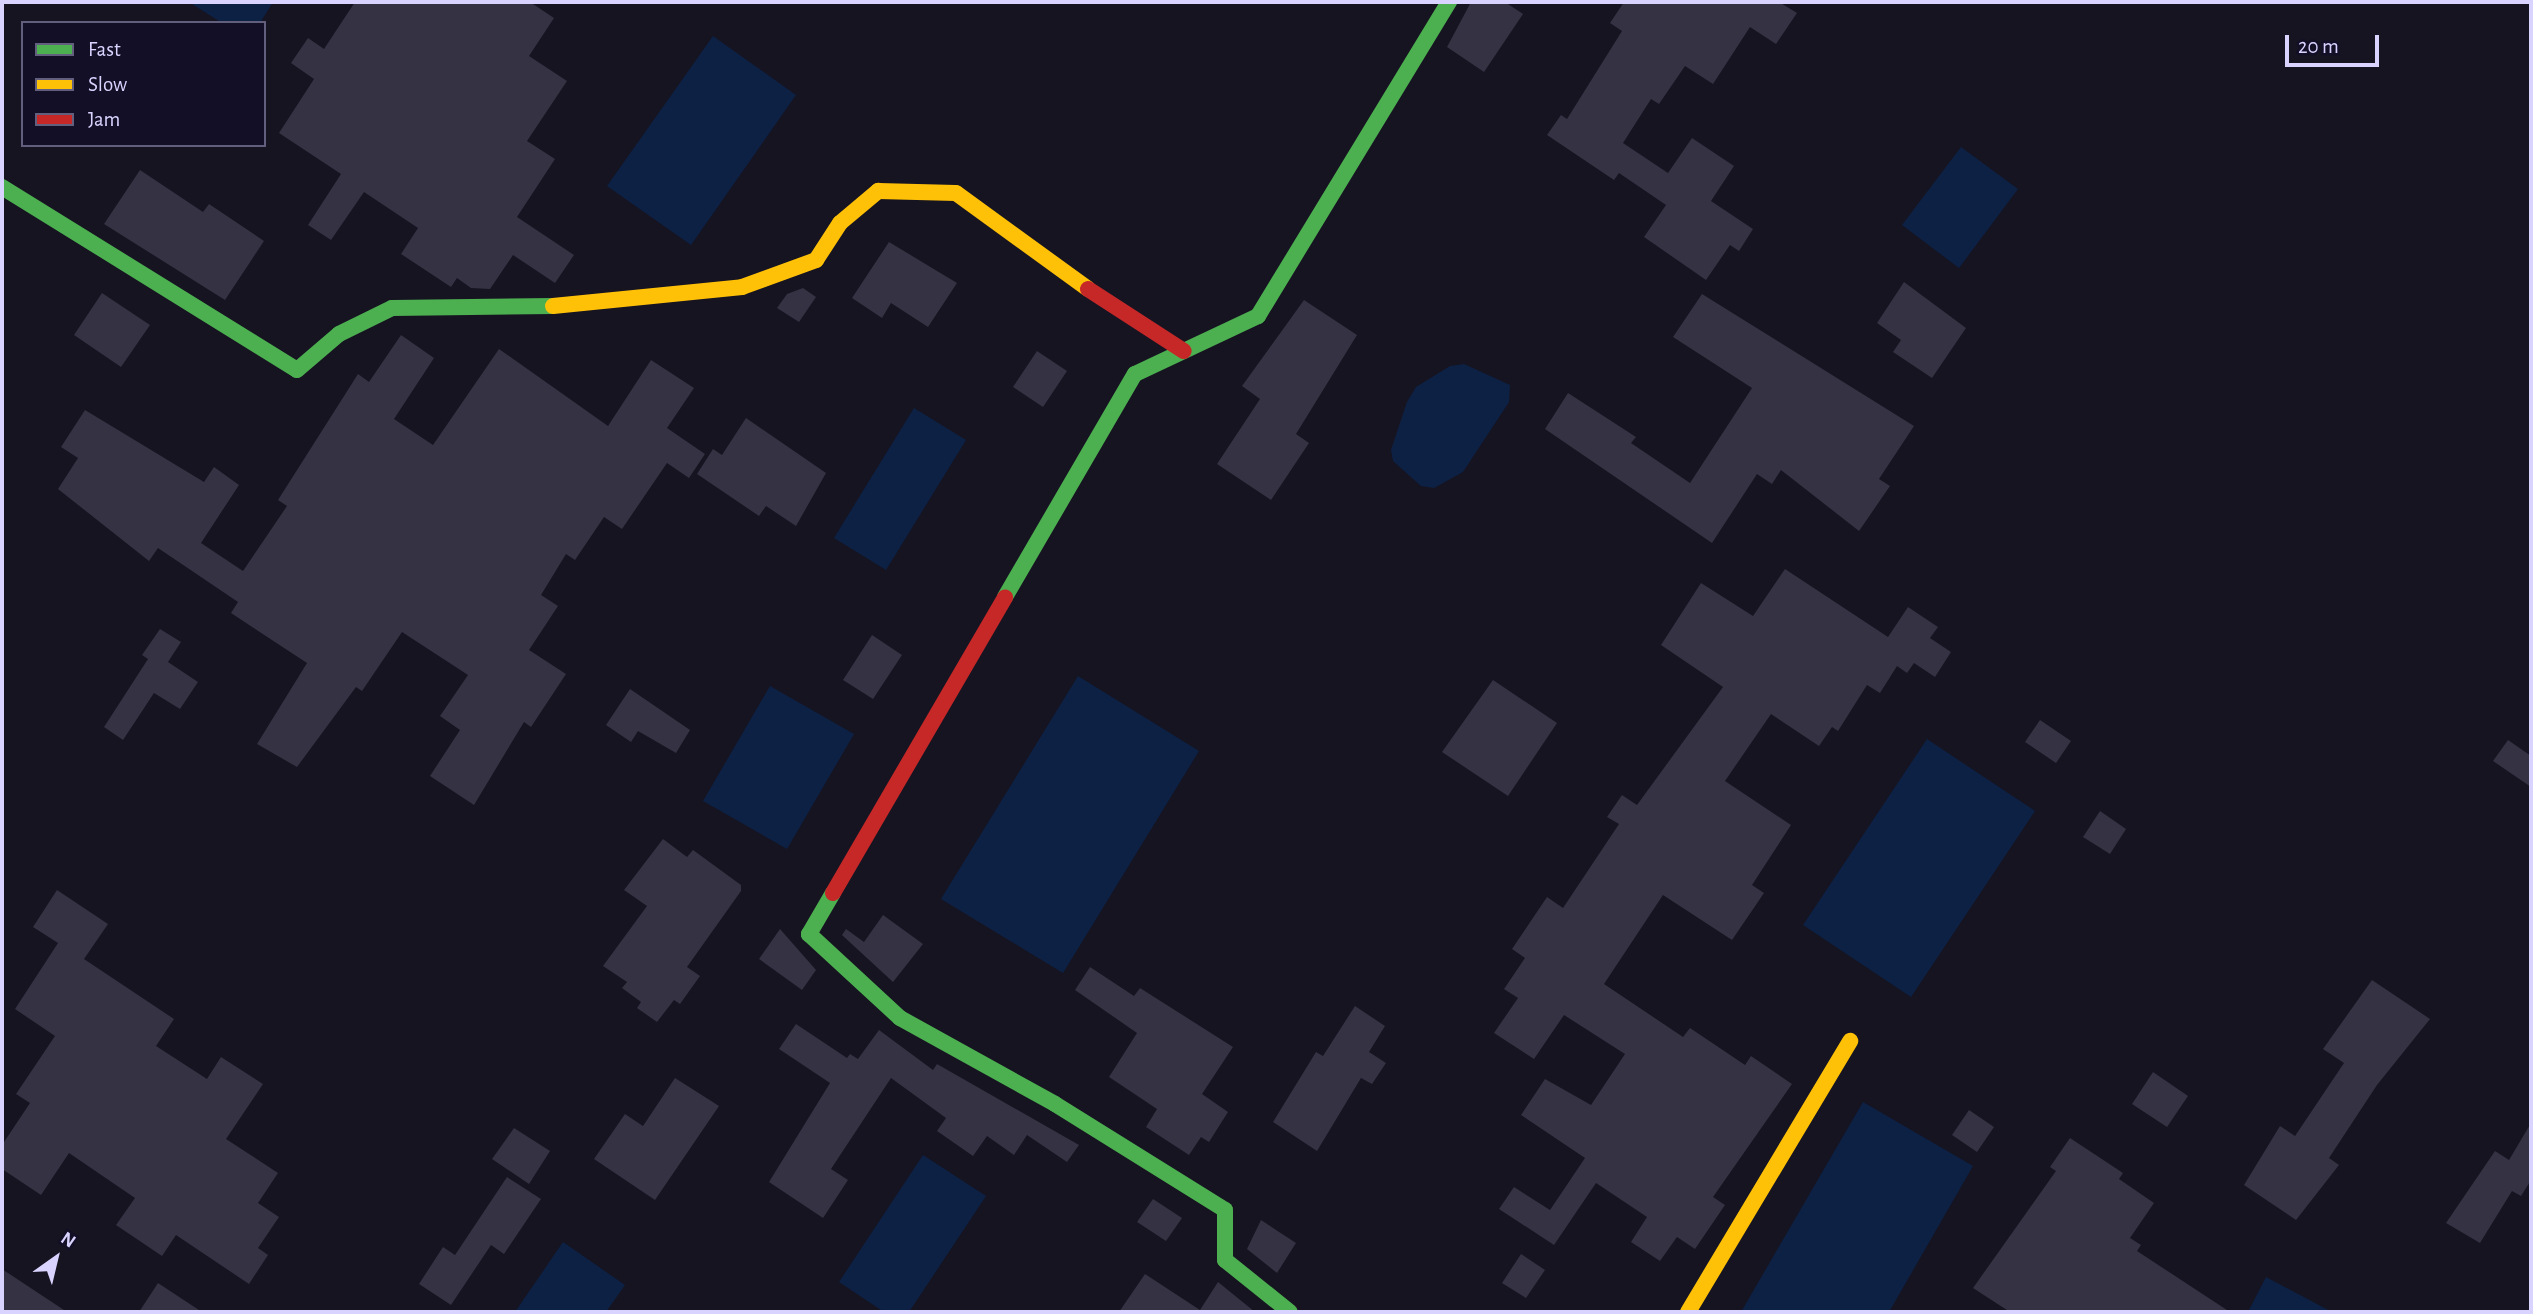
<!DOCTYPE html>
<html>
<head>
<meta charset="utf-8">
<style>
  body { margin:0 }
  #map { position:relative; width:2533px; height:1314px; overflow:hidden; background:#161421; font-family:"Alegreya Sans",sans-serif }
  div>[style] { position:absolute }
  .water>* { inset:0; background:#0d2144 }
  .building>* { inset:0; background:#343243 }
  .fast>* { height:16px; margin:-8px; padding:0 8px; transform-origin:8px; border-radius:8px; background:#4caf50 }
  .slow>* { height:16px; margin:-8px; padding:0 8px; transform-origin:8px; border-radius:8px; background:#ffc107 }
  .jam>* { height:16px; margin:-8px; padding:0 8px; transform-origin:8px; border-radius:8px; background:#c62828 }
  span { translate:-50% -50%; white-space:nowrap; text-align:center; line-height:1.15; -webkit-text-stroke:5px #130f26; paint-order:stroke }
  .frame { position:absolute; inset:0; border:4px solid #d9d4ff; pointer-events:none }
  .legend { position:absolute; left:21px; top:21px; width:245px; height:126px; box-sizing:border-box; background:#130f26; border:2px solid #625e7d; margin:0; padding:9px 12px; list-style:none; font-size:21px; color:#d9d4ff }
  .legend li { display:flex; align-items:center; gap:14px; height:35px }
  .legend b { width:35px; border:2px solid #625e7d }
  .north { position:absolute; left:21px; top:1223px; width:70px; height:70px; -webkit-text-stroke:5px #130f26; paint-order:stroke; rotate:34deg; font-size:19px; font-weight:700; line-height:28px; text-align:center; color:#d9d4ff }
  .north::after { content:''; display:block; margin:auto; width:24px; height:32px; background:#d9d4ff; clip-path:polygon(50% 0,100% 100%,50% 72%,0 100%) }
  .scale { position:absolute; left:2285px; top:35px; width:94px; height:32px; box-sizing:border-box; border:4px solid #d9d4ff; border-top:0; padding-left:9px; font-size:21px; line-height:24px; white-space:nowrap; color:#d9d4ff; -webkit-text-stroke:5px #130f26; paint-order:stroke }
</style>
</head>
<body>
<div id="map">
  <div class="water">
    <div style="clip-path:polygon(189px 2px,273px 2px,260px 23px,222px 23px)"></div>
    <div style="clip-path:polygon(713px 36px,796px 95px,691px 245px,607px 186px)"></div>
    <div style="clip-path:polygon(1961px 147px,2018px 189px,1959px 268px,1902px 225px)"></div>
    <div style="clip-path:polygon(1464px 364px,1510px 385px,1509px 402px,1463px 472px,1434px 488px,1421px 486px,1393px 461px,1391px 450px,1407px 402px,1416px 387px,1450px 366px)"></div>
    <div style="clip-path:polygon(914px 408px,966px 440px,886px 570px,834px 538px)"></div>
    <div style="clip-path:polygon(1078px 676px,1199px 751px,1063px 973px,941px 899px)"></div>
    <div style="clip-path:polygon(770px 686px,854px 734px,787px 849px,703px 801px)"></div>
    <div style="clip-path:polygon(1927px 739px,2035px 811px,1911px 997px,1803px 925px)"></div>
    <div style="clip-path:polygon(1863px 1102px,1973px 1166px,1889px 1312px,1741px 1312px)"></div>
    <div style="clip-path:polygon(923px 1155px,986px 1196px,909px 1312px,884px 1312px,839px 1282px)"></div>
    <div style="clip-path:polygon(563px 1242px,625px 1285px,606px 1312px,515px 1312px)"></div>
    <div style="clip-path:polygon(2266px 1277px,2332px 1312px,2248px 1312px)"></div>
  </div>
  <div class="building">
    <div style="clip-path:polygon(355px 2px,530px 2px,554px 18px,529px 56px,567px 81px,527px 141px,555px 159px,517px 217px,574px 255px,555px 283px,513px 255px,490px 289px,471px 288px,457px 278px,451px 287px,401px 254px,418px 228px,364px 192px,331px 240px,308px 225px,341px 174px,279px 133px,314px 79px,291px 63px,308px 38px,324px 49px)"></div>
    <div style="clip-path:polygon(1471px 2px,1505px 2px,1523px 14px,1484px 72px,1447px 47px)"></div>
    <div style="clip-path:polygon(1624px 2px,1779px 2px,1797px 13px,1776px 44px,1750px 27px,1713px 84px,1685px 66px,1659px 104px,1651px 99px,1623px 143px,1668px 173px,1692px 138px,1734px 166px,1711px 201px,1753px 229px,1739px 251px,1730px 245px,1706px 280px,1644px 237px,1666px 205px,1619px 173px,1614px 180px,1547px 135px,1561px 115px,1567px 119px,1622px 31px,1610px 23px)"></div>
    <div style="clip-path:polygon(140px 170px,203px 212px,209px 204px,264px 241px,225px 300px,104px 224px)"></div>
    <div style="clip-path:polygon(889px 242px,957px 283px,928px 327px,891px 303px,882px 318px,852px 298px)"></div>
    <div style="clip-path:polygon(1904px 282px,1966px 328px,1932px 378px,1893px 352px,1901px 340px,1877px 323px)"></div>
    <div style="clip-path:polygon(803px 288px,816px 297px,799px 322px,777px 308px,787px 294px)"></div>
    <div style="clip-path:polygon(102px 293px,150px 325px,121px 367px,74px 335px)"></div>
    <div style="clip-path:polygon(1702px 294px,1914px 426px,1879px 479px,1890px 486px,1859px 531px,1781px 470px,1772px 484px,1757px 474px,1712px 543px,1545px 429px,1568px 393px,1636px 437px,1631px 443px,1690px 483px,1752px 388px,1673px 337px)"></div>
    <div style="clip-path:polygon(1304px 300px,1357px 335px,1296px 434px,1309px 443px,1271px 500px,1217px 464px,1260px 399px,1242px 386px)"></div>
    <div style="clip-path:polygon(401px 335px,434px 358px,394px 419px,433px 445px,499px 349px,608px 426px,651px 360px,694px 388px,667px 428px,705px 454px,689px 478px,667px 463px,622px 529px,604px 517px,575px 560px,566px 554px,541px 595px,558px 606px,529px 650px,566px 674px,531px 727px,524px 722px,474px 805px,430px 776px,460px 730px,440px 716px,468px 675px,402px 632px,362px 691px,356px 687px,297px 767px,257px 744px,307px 663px,231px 613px,238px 602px,158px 548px,149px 561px,58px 489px,78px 458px,61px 447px,85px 410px,204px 482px,214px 467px,239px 485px,201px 543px,243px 571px,287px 506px,278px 500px,358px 374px,369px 382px)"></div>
    <div style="clip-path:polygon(1037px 351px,1067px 371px,1043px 407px,1013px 387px)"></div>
    <div style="clip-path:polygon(746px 418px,826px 473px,796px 526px,766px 506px,759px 516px,697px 474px,713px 449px,722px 455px)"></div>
    <div style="clip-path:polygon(1785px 569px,1888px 637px,1908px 607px,1938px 627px,1930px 638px,1951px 652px,1935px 677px,1914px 663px,1907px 673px,1897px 666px,1880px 693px,1867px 685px,1838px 731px,1832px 727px,1819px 746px,1771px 714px,1725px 781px,1791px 825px,1752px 885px,1764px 893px,1732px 940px,1663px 895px,1604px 984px,1683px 1037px,1690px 1028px,1745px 1065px,1751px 1056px,1792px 1084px,1713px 1197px,1725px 1205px,1695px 1249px,1677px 1237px,1660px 1261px,1631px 1242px,1647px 1217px,1596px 1183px,1554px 1245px,1499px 1209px,1514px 1187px,1550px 1210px,1585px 1158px,1521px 1115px,1545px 1079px,1591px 1105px,1625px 1054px,1564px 1015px,1534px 1059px,1494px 1033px,1518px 998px,1504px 989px,1525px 958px,1512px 949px,1547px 897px,1563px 908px,1619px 824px,1607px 817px,1622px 795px,1637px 805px,1723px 687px,1661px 645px,1701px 583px,1753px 616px)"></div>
    <div style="clip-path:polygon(160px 629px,181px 642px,168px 662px,198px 682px,180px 709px,154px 693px,123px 740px,104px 727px,148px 659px,142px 655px)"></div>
    <div style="clip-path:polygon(872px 635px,902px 655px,873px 699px,843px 680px)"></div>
    <div style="clip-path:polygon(1493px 680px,1557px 723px,1508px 796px,1442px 752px)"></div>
    <div style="clip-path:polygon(630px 689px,690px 730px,676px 753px,638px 731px,631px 742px,606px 725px)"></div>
    <div style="clip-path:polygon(2040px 720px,2071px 741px,2056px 763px,2025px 742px)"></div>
    <div style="clip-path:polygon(2508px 740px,2531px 756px,2531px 787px,2493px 761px)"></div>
    <div style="clip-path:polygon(2100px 811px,2126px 829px,2110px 854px,2083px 837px)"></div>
    <div style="clip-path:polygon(663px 839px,687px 857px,693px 850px,741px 885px,741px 891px,687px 967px,700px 976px,680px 1004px,674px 1000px,657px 1022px,637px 1008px,641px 1002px,622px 988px,627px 982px,603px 966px,647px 906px,624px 890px)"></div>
    <div style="clip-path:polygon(57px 890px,108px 924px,84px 959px,174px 1019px,156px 1046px,207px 1079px,221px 1057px,263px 1084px,226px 1139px,278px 1173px,258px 1203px,279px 1217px,258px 1248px,268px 1255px,249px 1284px,176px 1235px,162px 1256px,116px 1225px,135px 1198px,69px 1153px,41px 1195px,2px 1169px,2px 1145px,30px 1103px,16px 1094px,55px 1036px,15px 1009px,58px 943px,33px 927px)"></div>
    <div style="clip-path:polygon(883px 915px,923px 944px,893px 982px,842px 935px,846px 929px,864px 942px)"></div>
    <div style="clip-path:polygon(780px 929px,816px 970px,802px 990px,759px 959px)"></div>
    <div style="clip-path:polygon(1090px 967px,1134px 996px,1140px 988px,1233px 1047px,1202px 1094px,1228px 1112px,1209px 1142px,1201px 1137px,1189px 1155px,1146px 1127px,1157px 1109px,1109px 1077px,1137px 1033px,1075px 990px)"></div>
    <div style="clip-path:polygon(2372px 980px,2430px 1019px,2377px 1085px,2329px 1158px,2339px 1165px,2296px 1220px,2244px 1185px,2280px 1126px,2295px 1136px,2344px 1063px,2323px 1049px)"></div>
    <div style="clip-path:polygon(1355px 1006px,1385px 1026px,1369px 1052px,1386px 1063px,1372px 1084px,1361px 1078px,1317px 1151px,1273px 1122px,1316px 1052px,1323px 1056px)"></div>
    <div style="clip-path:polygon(796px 1024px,847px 1058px,850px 1054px,858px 1059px,879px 1030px,933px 1070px,937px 1064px,1079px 1145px,1067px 1162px,1027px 1135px,1014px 1155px,987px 1136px,973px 1156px,937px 1131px,946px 1118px,891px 1078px,831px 1169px,848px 1180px,823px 1218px,769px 1182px,830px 1083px,779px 1049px)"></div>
    <div style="clip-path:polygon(2153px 1072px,2188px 1096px,2167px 1127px,2132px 1104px)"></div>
    <div style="clip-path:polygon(675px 1078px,719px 1106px,655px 1200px,594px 1159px,625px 1114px,643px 1126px)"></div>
    <div style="clip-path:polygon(1969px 1110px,1994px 1127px,1977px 1152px,1952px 1135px)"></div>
    <div style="clip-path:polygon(2531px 1123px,2531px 1180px,2521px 1196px,2512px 1191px,2480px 1243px,2446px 1223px,2495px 1151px,2509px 1160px)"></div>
    <div style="clip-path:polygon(514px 1128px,550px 1151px,529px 1184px,492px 1159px)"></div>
    <div style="clip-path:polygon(2070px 1138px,2123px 1173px,2119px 1179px,2154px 1203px,2130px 1238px,2141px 1245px,2137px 1251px,2230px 1312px,2010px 1312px,1973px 1288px,2056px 1171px,2050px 1167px)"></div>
    <div style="clip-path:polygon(507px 1177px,541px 1199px,504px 1254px,491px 1245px,451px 1305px,419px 1284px,443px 1247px,455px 1255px)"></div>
    <div style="clip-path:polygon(1153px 1199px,1182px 1218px,1166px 1241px,1137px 1222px)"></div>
    <div style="clip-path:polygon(1261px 1220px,1296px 1243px,1277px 1273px,1247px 1249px)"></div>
    <div style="clip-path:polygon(1521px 1254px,1545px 1270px,1526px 1298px,1502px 1283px)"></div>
    <div style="clip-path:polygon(2px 1269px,67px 1312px,2px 1312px)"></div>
    <div style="clip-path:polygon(1145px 1274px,1200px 1310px,1218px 1282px,1255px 1312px,1119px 1312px)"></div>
    <div style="clip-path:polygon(158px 1283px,202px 1312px,139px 1312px)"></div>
  </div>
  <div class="fast">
    <div style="left:2px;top:187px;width:347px;rotate:31.8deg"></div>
    <div style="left:297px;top:370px;width:55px;rotate:-40.6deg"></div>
    <div style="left:339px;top:334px;width:59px;rotate:-26.1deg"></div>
    <div style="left:392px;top:308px;width:161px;rotate:-0.7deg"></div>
    <div style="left:1005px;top:597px;width:258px;rotate:-59.8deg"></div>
    <div style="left:1135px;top:374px;width:136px;rotate:-25.2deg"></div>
    <div style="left:1258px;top:316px;width:368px;rotate:-58.7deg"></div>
    <div style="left:833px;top:893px;width:48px;rotate:120.3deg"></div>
    <div style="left:809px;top:934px;width:124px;rotate:42.7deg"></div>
    <div style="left:900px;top:1018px;width:177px;rotate:29deg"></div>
    <div style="left:1055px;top:1104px;width:200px;rotate:31.9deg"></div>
    <div style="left:1225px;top:1210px;width:50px;rotate:90deg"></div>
    <div style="left:1225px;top:1260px;width:83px;rotate:38.7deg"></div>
  </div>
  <div class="slow">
    <div style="left:553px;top:306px;width:190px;rotate:-5.7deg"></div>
    <div style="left:742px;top:287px;width:79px;rotate:-20deg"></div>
    <div style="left:816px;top:260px;width:44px;rotate:-57deg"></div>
    <div style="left:840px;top:223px;width:50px;rotate:-40.1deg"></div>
    <div style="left:878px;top:191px;width:78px;rotate:1.5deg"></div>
    <div style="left:956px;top:193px;width:163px;rotate:36deg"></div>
    <div style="left:1688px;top:1312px;width:316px;rotate:-59.1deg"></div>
  </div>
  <div class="jam">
    <div style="left:1088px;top:289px;width:114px;rotate:32.9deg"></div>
    <div style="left:833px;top:893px;width:342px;rotate:-59.8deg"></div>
  </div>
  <div class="frame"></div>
  <ul class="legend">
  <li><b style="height:9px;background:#4caf50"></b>Fast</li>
  <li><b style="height:9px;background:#ffc107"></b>Slow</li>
  <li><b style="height:9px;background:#c62828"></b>Jam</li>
  </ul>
  <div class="north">N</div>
  <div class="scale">20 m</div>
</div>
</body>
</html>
